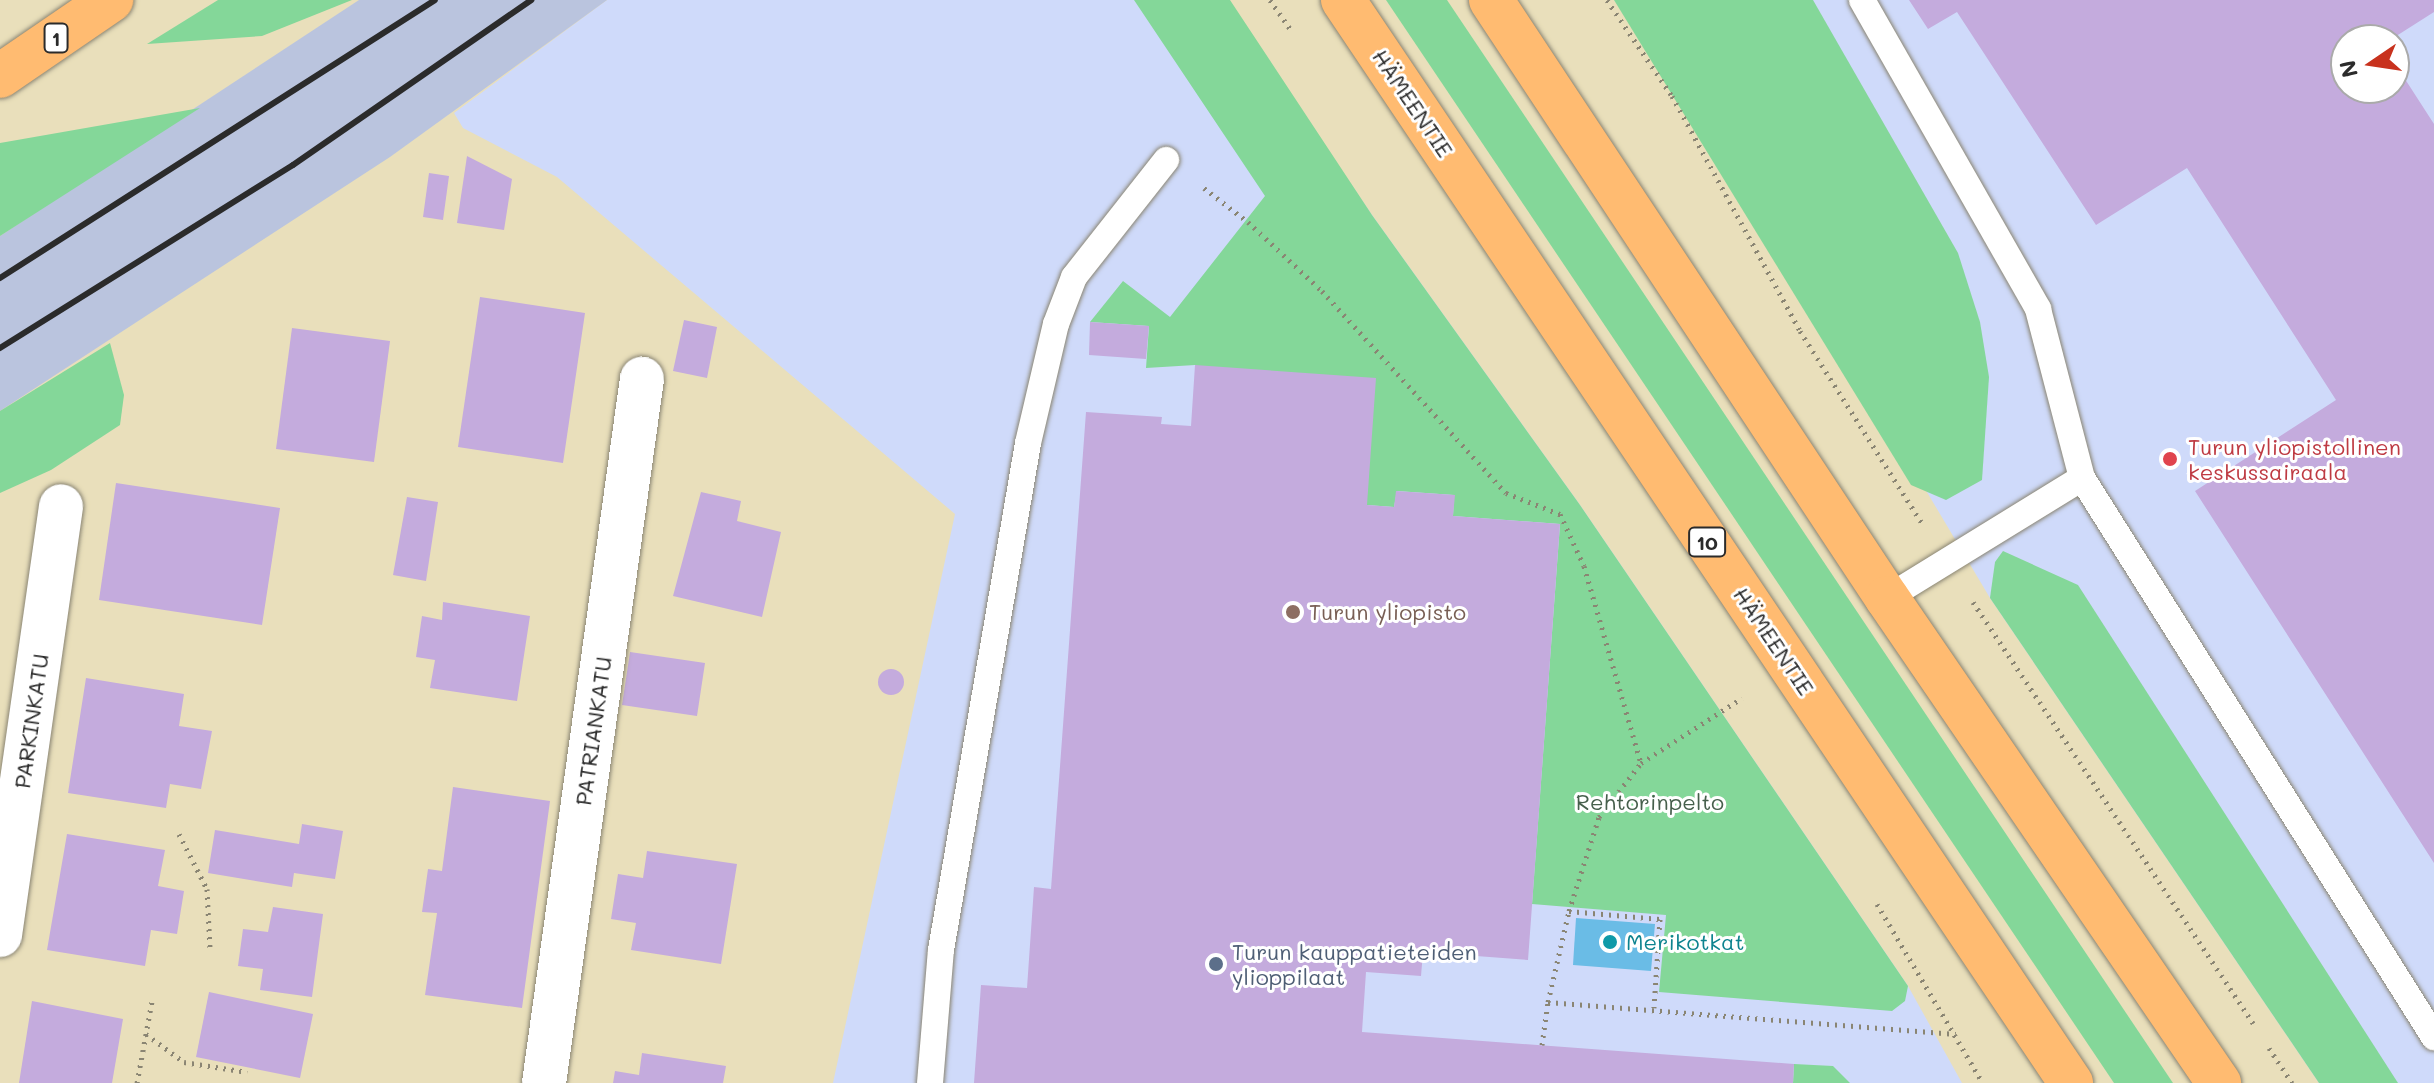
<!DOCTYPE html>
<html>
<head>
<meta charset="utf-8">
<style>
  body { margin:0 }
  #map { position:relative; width:2434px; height:1083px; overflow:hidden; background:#e9dfbb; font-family:Mali,sans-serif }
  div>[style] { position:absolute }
  .built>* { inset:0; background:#cfdafa }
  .industrial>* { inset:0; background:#bac4de }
  .green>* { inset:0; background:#84d799 }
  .water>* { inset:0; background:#6abce6 }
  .building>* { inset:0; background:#c4abdd }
  .round { border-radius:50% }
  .path>* { height:5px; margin-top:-2.5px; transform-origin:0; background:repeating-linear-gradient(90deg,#8a8573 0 2px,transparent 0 8px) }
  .roads { filter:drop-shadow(0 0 2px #8a8573) drop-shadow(0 0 2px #8a8573) }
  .lane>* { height:26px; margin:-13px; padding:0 13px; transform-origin:13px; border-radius:13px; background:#fff }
  .street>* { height:44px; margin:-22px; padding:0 22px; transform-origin:22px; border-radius:22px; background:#fff }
  .highway>* { height:44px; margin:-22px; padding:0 22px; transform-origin:22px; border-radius:22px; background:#ffbb71 }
  .rail>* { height:6px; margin:-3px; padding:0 3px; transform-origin:3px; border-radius:3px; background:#2b2b2b }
  .dots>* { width:22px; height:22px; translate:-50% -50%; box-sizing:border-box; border:4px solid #fff; border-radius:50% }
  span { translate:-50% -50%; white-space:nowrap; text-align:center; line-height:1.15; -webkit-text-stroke:6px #fff; paint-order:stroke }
  .shield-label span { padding:2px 6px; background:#fff; border:2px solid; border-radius:6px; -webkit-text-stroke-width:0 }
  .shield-label { font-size:20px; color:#2b2b2b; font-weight:700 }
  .street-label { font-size:22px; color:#2b2b2b }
  .health-label { font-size:22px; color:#be3a42 }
  .left { translate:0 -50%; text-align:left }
  .education-label { font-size:22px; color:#785e54 }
  .park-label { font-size:22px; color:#465f4c }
  .culture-label { font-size:22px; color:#0d838f }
  .service-label { font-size:22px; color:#4e5e75 }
  .north { position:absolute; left:2330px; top:24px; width:80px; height:80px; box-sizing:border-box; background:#fff; border:2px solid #aaa; border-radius:50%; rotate:257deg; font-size:22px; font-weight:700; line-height:32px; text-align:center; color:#2b2b2b }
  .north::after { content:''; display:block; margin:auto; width:28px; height:36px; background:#c8321e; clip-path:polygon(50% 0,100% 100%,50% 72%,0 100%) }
</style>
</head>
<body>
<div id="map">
  <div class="built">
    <div style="clip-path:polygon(607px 0,1226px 0,1372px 215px,1580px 505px,1908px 986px,1962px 1083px,833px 1083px,955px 514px,557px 177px,463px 128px,454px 113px)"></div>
    <div style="clip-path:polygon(evenodd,1634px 0,2434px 0,2434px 1083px,2319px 1083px,1990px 598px,1634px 0,2346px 40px,2394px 40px,2394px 88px,2346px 88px,2346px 40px)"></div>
  </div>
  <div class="industrial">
    <div style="clip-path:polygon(359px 0,607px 0,390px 157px,0 411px,0 236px)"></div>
  </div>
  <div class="green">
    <div style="clip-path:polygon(218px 0,352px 0,262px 36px,147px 44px)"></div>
    <div style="clip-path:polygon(1134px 0,1230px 0,1372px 215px,1580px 505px,1908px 986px,1905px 1001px,1892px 1011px,1659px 992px,1666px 915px,1532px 904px,1560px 524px,1453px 516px,1454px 495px,1397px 491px,1394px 507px,1367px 505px,1195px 365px,1146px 368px,1149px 326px,1090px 322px,1123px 281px,1170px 317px,1265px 196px)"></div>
    <div style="clip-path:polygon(1386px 0,1447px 0,2173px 1083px,2114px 1083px)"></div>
    <div style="clip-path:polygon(1614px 0,1813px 0,1958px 253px,1980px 322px,1989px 377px,1982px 480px,1946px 500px,1911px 485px)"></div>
    <div style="clip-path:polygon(200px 108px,0 236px,0 143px)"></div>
    <div style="clip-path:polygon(110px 343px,124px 395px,120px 425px,51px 470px,0 493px,0 411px)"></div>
    <div style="clip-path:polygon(2003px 551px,2078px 585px,2398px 1083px,2319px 1083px,1990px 598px,1995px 562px)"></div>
    <div style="clip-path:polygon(1794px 1064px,1833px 1066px,1850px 1083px,1793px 1083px)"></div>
  </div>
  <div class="water">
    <div style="clip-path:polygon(1576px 918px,1655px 924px,1651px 971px,1573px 965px)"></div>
  </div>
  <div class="building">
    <div style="clip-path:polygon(1909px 0,2434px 0,2434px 12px,2390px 40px,2346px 40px,2346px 88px,2394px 88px,2394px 62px,2434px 124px,2434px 863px,2195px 491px,2336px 400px,2187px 168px,2096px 225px,1957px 12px,1928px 29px)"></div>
    <div style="clip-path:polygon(467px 156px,512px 179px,504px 230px,457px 223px)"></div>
    <div style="clip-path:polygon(429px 173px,449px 176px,443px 220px,423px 217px)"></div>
    <div style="clip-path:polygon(480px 297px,585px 313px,563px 463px,458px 447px)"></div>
    <div style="clip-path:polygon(684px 320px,717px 327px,707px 378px,673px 371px)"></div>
    <div style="clip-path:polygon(1090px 322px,1149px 326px,1146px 359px,1089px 355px)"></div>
    <div style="clip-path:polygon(292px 328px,390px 341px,374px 462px,276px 449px)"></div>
    <div style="clip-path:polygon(1195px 365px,1376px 378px,1367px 505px,1394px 507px,1396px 491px,1455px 495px,1453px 516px,1560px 524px,1528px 960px,1423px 952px,1421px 976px,1366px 972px,1362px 1032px,1794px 1064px,1793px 1083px,974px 1083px,981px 985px,1027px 988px,1034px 887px,1051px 889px,1086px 412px,1162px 417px,1161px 424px,1191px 426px)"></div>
    <div style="clip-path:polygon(116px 483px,280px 508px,262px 625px,99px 600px)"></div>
    <div style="clip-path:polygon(701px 492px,741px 501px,737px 521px,781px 532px,762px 617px,673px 596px)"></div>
    <div style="clip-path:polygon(407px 497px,438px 502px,426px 581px,393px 575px)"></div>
    <div style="clip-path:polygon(443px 602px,530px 616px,517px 701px,430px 688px,435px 660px,416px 657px,422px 616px,442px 620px)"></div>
    <div style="clip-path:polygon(630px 652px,705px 663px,697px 716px,622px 705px)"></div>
    <div class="round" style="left:878px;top:669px;width:26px;height:26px"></div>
    <div style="clip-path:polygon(86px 678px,184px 694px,179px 726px,212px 731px,201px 789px,170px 784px,166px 808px,68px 793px)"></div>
    <div style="clip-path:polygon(453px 787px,550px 801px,522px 1008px,425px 995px,437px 913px,422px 912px,428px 869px,442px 871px)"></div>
    <div style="clip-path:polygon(302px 824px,343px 831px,335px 879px,294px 873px,292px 887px,208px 873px,215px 830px,299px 844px)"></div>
    <div style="clip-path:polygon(67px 834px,165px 850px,158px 886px,184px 891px,177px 934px,151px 930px,145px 966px,47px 950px)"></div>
    <div style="clip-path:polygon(647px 851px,737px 864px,721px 964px,631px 950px,636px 923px,611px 919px,618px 874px,643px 878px)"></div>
    <div style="clip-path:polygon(273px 907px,323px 914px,312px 997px,260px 990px,263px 969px,238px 966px,243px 929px,268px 932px)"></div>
    <div style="clip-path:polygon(209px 992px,313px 1014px,300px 1078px,196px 1057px)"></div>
    <div style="clip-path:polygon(32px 1001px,123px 1019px,112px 1083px,19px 1083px)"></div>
    <div style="clip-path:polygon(642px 1053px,726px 1066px,723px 1083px,613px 1083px,615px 1071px,639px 1075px)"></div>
  </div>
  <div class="path">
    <div style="left:1270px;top:0;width:39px;rotate:55deg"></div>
    <div style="left:1607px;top:0;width:116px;rotate:55.9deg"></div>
    <div style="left:1672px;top:96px;width:268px;rotate:61.4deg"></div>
    <div style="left:1800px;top:331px;width:227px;rotate:57.6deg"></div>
    <div style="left:1204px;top:188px;width:56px;rotate:37.7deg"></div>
    <div style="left:1248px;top:222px;width:101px;rotate:43deg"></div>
    <div style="left:1322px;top:291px;width:273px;rotate:47.7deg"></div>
    <div style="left:1506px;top:493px;width:58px;rotate:21.3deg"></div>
    <div style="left:1560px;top:514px;width:57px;rotate:65.2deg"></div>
    <div style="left:1584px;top:566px;width:205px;rotate:73.9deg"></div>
    <div style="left:1973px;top:602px;width:506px;rotate:56.37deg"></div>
    <div style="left:179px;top:834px;width:62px;rotate:63deg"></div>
    <div style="left:207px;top:889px;width:60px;rotate:87.1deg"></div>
    <div style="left:1877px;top:904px;width:208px;rotate:59.4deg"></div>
    <div style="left:1569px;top:911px;width:91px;rotate:5deg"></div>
    <div style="left:1660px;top:919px;width:89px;rotate:93.9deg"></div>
    <div style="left:1548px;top:1002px;width:93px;rotate:-77deg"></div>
    <div style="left:1569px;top:911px;width:99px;rotate:-72.3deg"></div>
    <div style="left:1599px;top:817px;width:68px;rotate:-52.1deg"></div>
    <div style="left:1641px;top:763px;width:120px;rotate:-32.8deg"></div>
    <div style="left:146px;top:1034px;width:47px;rotate:36.4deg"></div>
    <div style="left:184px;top:1062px;width:64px;rotate:9deg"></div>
    <div style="left:1542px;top:1045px;width:43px;rotate:-82.1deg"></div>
    <div style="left:1548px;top:1002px;width:409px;rotate:4.5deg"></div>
    <div style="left:2269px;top:1048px;width:42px;rotate:56.7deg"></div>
    <div style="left:137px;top:1083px;width:83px;rotate:-79.6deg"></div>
  </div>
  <div class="roads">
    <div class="lane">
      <div style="left:1862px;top:0;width:356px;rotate:60.3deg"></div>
      <div style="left:2038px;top:309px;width:175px;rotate:75.4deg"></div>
      <div style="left:2082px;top:478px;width:661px;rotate:57.8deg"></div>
      <div style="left:1887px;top:598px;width:229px;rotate:-31.6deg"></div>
      <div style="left:930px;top:1083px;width:133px;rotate:-85.3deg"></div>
      <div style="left:941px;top:950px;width:514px;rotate:-80.26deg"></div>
      <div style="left:1028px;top:443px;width:122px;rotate:-76.8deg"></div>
      <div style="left:1056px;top:324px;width:50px;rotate:-69deg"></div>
      <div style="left:1074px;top:277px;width:149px;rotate:-51.8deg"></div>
    </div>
    <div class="street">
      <div style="left:0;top:935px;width:433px;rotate:-81.9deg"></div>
      <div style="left:544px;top:1083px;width:711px;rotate:-82.08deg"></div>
    </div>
    <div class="highway">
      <div style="left:1343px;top:0;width:1305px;rotate:56.09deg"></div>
      <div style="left:1491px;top:0;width:717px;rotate:56.49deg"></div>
      <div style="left:1887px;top:598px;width:588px;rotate:55.61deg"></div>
      <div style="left:0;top:76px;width:135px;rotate:-34.4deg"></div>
    </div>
  </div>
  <div class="rail">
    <div style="left:0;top:278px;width:516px;rotate:-32.58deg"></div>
    <div style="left:0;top:348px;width:345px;rotate:-32deg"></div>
    <div style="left:293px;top:165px;width:290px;rotate:-34.7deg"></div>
  </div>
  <div class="dots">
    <div style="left:2170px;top:459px;background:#e0444e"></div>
    <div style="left:1293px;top:612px;background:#8d6e63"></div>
    <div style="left:1610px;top:942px;background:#0f9aa8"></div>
    <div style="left:1216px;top:964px;background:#5c6f8a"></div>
  </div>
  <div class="shield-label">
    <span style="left:56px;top:38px">1</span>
    <span style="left:1707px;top:542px">10</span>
  </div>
  <div class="street-label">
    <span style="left:1413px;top:103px;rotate:56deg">HÄMEENTIE</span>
    <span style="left:1774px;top:641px;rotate:56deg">HÄMEENTIE</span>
    <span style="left:31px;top:721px;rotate:-82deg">PARKINKATU</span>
    <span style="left:593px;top:731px;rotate:-82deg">PATRIANKATU</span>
  </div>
  <div class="health-label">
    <span class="left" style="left:2188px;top:459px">Turun yliopistollinen<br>keskussairaala</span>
  </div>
  <div class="education-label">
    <span class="left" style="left:1309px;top:612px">Turun yliopisto</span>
  </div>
  <div class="park-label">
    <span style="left:1650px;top:802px">Rehtorinpelto</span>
  </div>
  <div class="culture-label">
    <span class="left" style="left:1626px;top:942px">Merikotkat</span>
  </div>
  <div class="service-label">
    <span class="left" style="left:1232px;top:964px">Turun kauppatieteiden<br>ylioppilaat</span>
  </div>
  <div class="north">N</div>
</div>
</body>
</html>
